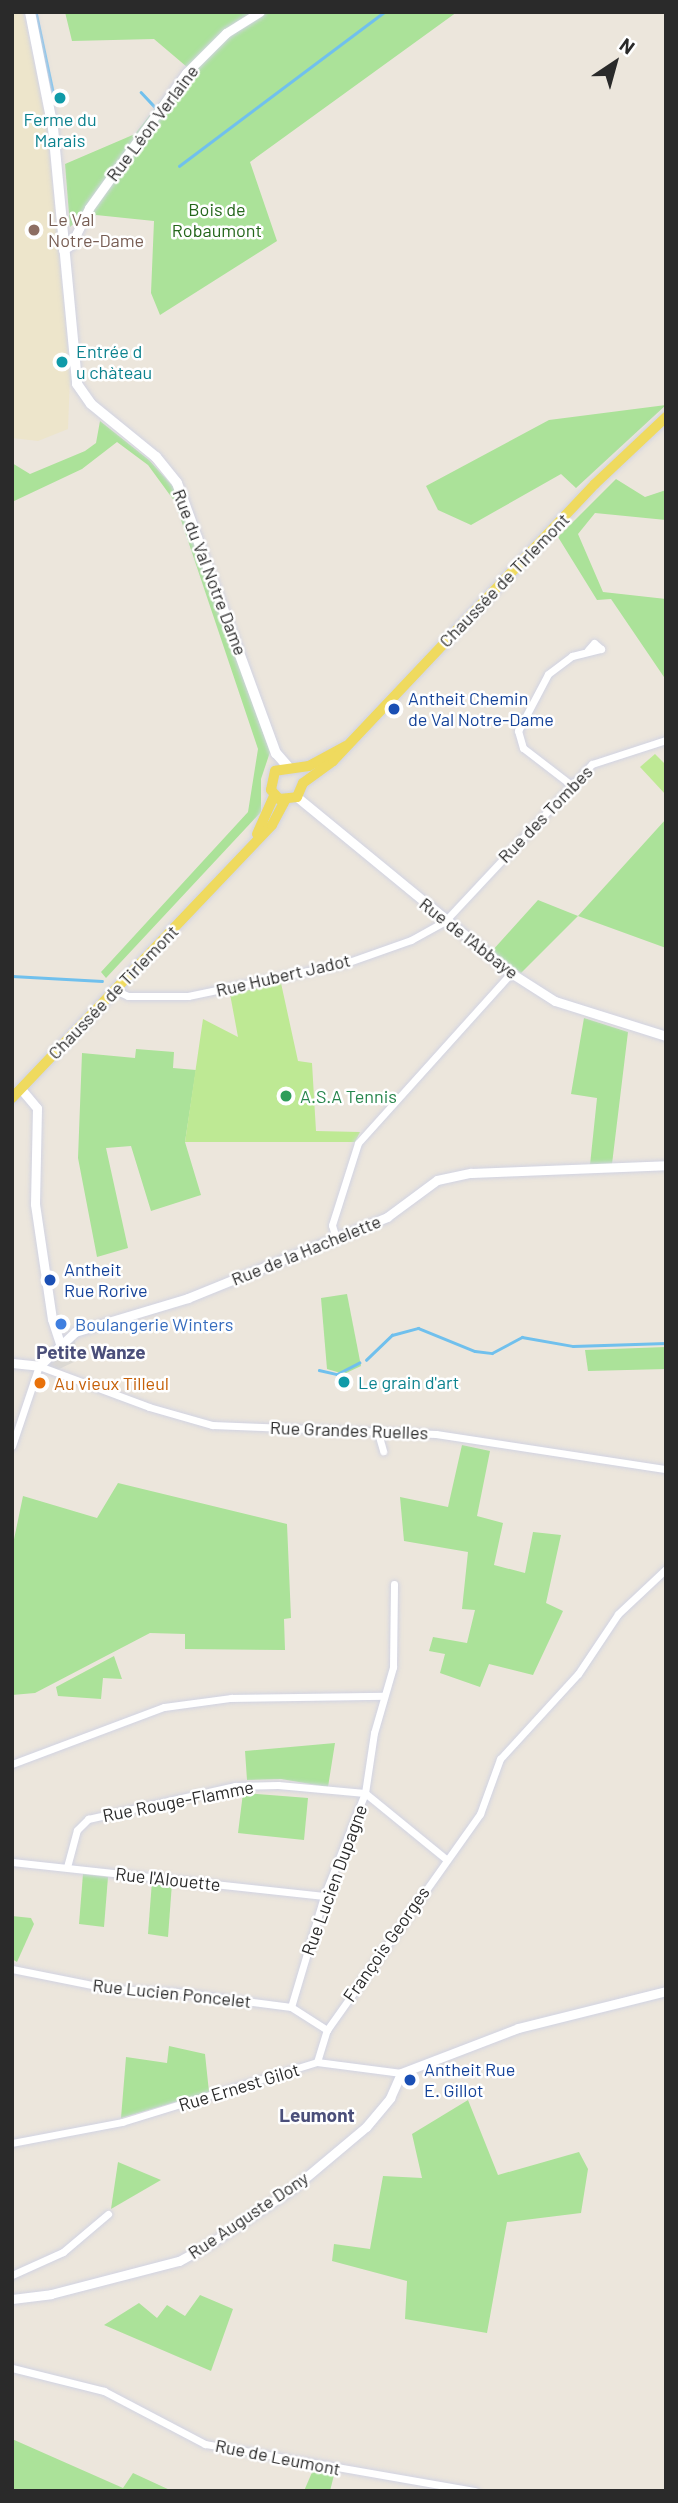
<!DOCTYPE html>
<html>
<head>
<meta charset="utf-8">
<style>
  body { margin:0 }
  #map { position:relative; width:678px; height:2503px; overflow:hidden; background:#ece6dc; font-family:Barlow,sans-serif }
  div>[style] { position:absolute }
  .education>* { inset:0; background:#ede5cb }
  .green>* { inset:0; background:#abe299 }
  .pitch>* { inset:0; background:#bee994 }
  .plaza>* { inset:0; background:#dcd9d3 }
  .stream>* { height:2.5px; margin:-1.25px; padding:0 1.25px; transform-origin:1.25px; border-radius:1.25px; background:#70c0ed }
  .roads { filter:drop-shadow(0 0 2px #d1d3e2) drop-shadow(0 0 2px #d1d3e2) }
  .minor>* { height:7px; margin:-3.5px; padding:0 3.5px; transform-origin:3.5px; border-radius:3.5px; background:#fff }
  .tertiary>* { height:9px; margin:-4.5px; padding:0 4.5px; transform-origin:4.5px; border-radius:4.5px; background:#fff }
  .secondary>* { height:10px; margin:-5px; padding:0 5px; transform-origin:5px; border-radius:5px; background:#fff }
  .primary>* { height:10px; margin:-5px; padding:0 5px; transform-origin:5px; border-radius:5px; background:#efda5e }
  .dots>* { width:19px; height:19px; translate:-50% -50%; box-sizing:border-box; border:4px solid #fff; border-radius:50% }
  span { translate:-50% -50%; white-space:nowrap; text-align:center; line-height:1.15; -webkit-text-stroke:5px #fff; paint-order:stroke }
  .culture-label { font-size:18px; color:#0d838f }
  .left { translate:0 -50%; text-align:left }
  .street-label { font-size:18px; color:#2a2a2a }
  .park-label { font-size:18px; color:#24661b }
  .education-label { font-size:18px; color:#785e54 }
  .transit-label { font-size:18px; color:#164399 }
  .leisure-label { font-size:18px; color:#27864d }
  .shop-label { font-size:18px; color:#366cbe }
  .food-label { font-size:18px; color:#c56008 }
  .neighbourhood-label { font-size:19px; color:#4b4f7a; font-weight:700 }
  .frame { position:absolute; inset:0; border:14px solid #2a2a2a; pointer-events:none }
  .north { position:absolute; left:580px; top:28px; width:70px; height:70px; -webkit-text-stroke:5px #fff; paint-order:stroke; rotate:36deg; font-size:19px; font-weight:700; line-height:28px; text-align:center; color:#2a2a2a }
  .north::after { content:''; display:block; margin:auto; width:24px; height:32px; background:#2a2a2a; clip-path:polygon(50% 0,100% 100%,50% 72%,0 100%) }
</style>
</head>
<body>
<div id="map">
  <div class="education">
    <div style="clip-path:polygon(12px 12px,23px 12px,47px 126px,70px 376px,68px 429px,38px 441px,12px 438px)"></div>
  </div>
  <div class="green">
    <div style="clip-path:polygon(65px 12px,457px 12px,250px 162px,277px 241px,160px 315px,151px 293px,154px 221px,96px 215px,88px 227px,80px 218px,70px 227px,65px 164px,135px 134px,187px 67px,154px 39px,72px 41px)"></div>
    <div style="clip-path:polygon(666px 405px,576px 488px,561px 474px,471px 525px,438px 510px,426px 486px,549px 420px)"></div>
    <div style="clip-path:polygon(100px 421px,149px 460px,177px 491px,270px 752px,261px 779px,261px 812px,106px 978px,101px 972px,248px 812px,258px 749px,175px 502px,148px 465px,117px 442px,82px 469px,12px 502px,12px 463px,30px 474px,85px 451px,96px 443px)"></div>
    <div style="clip-path:polygon(616px 479px,645px 497px,666px 490px,666px 520px,595px 513px,578px 534px,603px 592px,666px 599px,666px 680px,611px 599px,597px 600px,558px 537px)"></div>
    <div style="clip-path:polygon(666px 819px,666px 948px,578px 916px,521px 973px,492px 951px,538px 900px,578px 916px)"></div>
    <div style="clip-path:polygon(584px 1018px,628px 1032px,612px 1164px,590px 1165px,597px 1098px,571px 1094px)"></div>
    <div style="clip-path:polygon(136px 1049px,174px 1052px,173px 1068px,196px 1070px,185px 1142px,201px 1195px,151px 1211px,131px 1146px,106px 1148px,128px 1248px,97px 1257px,78px 1158px,82px 1053px,135px 1058px)"></div>
    <div style="clip-path:polygon(347px 1294px,361px 1366px,344px 1374px,327px 1369px,321px 1298px)"></div>
    <div style="clip-path:polygon(666px 1347px,666px 1369px,588px 1371px,585px 1350px)"></div>
    <div style="clip-path:polygon(462px 1445px,490px 1451px,477px 1516px,503px 1523px,494px 1565px,525px 1573px,533px 1532px,561px 1535px,546px 1603px,563px 1611px,533px 1675px,489px 1664px,480px 1687px,440px 1673px,445px 1654px,429px 1651px,433px 1637px,467px 1643px,475px 1610px,462px 1609px,468px 1552px,404px 1541px,400px 1497px,448px 1507px)"></div>
    <div style="clip-path:polygon(118px 1483px,287px 1524px,291px 1618px,284px 1619px,285px 1650px,185px 1649px,185px 1634px,150px 1633px,35px 1693px,12px 1695px,12px 1549px,23px 1496px,97px 1518px)"></div>
    <div style="clip-path:polygon(114px 1656px,122px 1679px,103px 1678px,101px 1699px,58px 1696px,56px 1687px)"></div>
    <div style="clip-path:polygon(335px 1743px,328px 1787px,281px 1779px,247px 1780px,245px 1751px)"></div>
    <div style="clip-path:polygon(243px 1793px,308px 1798px,304px 1840px,238px 1833px)"></div>
    <div style="clip-path:polygon(83px 1874px,108px 1877px,104px 1927px,79px 1924px)"></div>
    <div style="clip-path:polygon(152px 1881px,172px 1883px,168px 1937px,148px 1934px)"></div>
    <div style="clip-path:polygon(12px 1916px,31px 1918px,34px 1924px,17px 1962px,12px 1959px)"></div>
    <div style="clip-path:polygon(169px 2046px,205px 2054px,209px 2092px,121px 2118px,126px 2057px,167px 2063px)"></div>
    <div style="clip-path:polygon(468px 2100px,498px 2175px,579px 2152px,588px 2169px,581px 2213px,507px 2222px,487px 2333px,405px 2319px,407px 2281px,332px 2261px,334px 2244px,370px 2249px,383px 2176px,422px 2178px,412px 2134px)"></div>
    <div style="clip-path:polygon(118px 2162px,161px 2180px,111px 2209px)"></div>
    <div style="clip-path:polygon(200px 2295px,233px 2309px,211px 2371px,104px 2325px,139px 2303px,157px 2318px,167px 2305px,185px 2316px)"></div>
    <div style="clip-path:polygon(12px 2439px,123px 2488px,133px 2473px,172px 2491px,12px 2491px)"></div>
    <div style="clip-path:polygon(313px 2470px,334px 2475px,330px 2491px,304px 2491px)"></div>
  </div>
  <div class="pitch">
    <div style="clip-path:polygon(655px 754px,666px 765px,666px 795px,640px 767px)"></div>
    <div style="clip-path:polygon(281px 983px,298px 1061px,312px 1063px,316px 1131px,360px 1132px,355px 1142px,185px 1142px,203px 1019px,238px 1037px,230px 994px)"></div>
  </div>
  <div class="plaza">
    <div style="clip-path:polygon(75px 1338px,76px 1361px,55px 1371px,45px 1367px,52px 1355px)"></div>
  </div>
  <div class="stream">
    <div style="left:36px;top:12px;width:81px;rotate:77.9deg"></div>
    <div style="left:141px;top:92px;width:21px;rotate:47deg"></div>
    <div style="left:179px;top:166px;width:256px;rotate:-36.9deg"></div>
    <div style="left:12px;top:976px;width:90px;rotate:3.2deg"></div>
    <div style="left:366px;top:1360px;width:36px;rotate:-44deg"></div>
    <div style="left:392px;top:1335px;width:27px;rotate:-15deg"></div>
    <div style="left:418px;top:1328px;width:61px;rotate:22deg"></div>
    <div style="left:475px;top:1351px;width:17px;rotate:7deg"></div>
    <div style="left:492px;top:1353px;width:34px;rotate:-28deg"></div>
    <div style="left:522px;top:1337px;width:52px;rotate:10deg"></div>
    <div style="left:573px;top:1346px;width:93px;rotate:-1.8deg"></div>
    <div style="left:319px;top:1370px;width:18px;rotate:13deg"></div>
    <div style="left:337px;top:1374px;width:25px;rotate:-27deg"></div>
  </div>
  <div class="roads">
    <div class="minor">
      <div style="left:570px;top:784px;width:59px;rotate:-142.5deg"></div>
      <div style="left:523px;top:748px;width:18px;rotate:-106deg"></div>
      <div style="left:518px;top:731px;width:64px;rotate:-62.2deg"></div>
      <div style="left:548px;top:674px;width:30px;rotate:-37deg"></div>
      <div style="left:572px;top:656px;width:30px;rotate:-14deg"></div>
      <div style="left:601px;top:649px;width:9px;rotate:-139deg"></div>
      <div style="left:594px;top:643px;width:9px;rotate:131deg"></div>
      <div style="left:115px;top:990px;width:14px;rotate:25deg"></div>
      <div style="left:128px;top:996px;width:60px"></div>
      <div style="left:188px;top:996px;width:161px;rotate:-11.8deg"></div>
      <div style="left:346px;top:963px;width:69px;rotate:-19.5deg"></div>
      <div style="left:411px;top:940px;width:39px;rotate:-29deg"></div>
      <div style="left:445px;top:921px;width:215px;rotate:-46.9deg"></div>
      <div style="left:592px;top:764px;width:78px;rotate:-18deg"></div>
      <div style="left:335px;top:1235px;width:10px;rotate:-107deg"></div>
      <div style="left:332px;top:1225px;width:86px;rotate:-72.4deg"></div>
      <div style="left:358px;top:1143px;width:229px;rotate:-48deg"></div>
      <div style="left:378px;top:1433px;width:19px;rotate:74deg"></div>
      <div style="left:12px;top:1446px;width:84px;rotate:-71.4deg"></div>
      <div style="left:39px;top:1366px;width:117px;rotate:20.4deg"></div>
      <div style="left:149px;top:1407px;width:66px;rotate:15.9deg"></div>
      <div style="left:212px;top:1425px;width:224px;rotate:2.3deg"></div>
      <div style="left:436px;top:1434px;width:233px;rotate:8.7deg"></div>
      <div style="left:12px;top:1764px;width:162px;rotate:-20.6deg"></div>
      <div style="left:164px;top:1707px;width:68px;rotate:-7.7deg"></div>
      <div style="left:231px;top:1698px;width:151px;rotate:-0.8deg"></div>
      <div style="left:365px;top:1793px;width:104px;rotate:39.2deg"></div>
      <div style="left:12px;top:1862px;width:314px;rotate:6.2deg"></div>
      <div style="left:67px;top:1867px;width:38px;rotate:-75deg"></div>
      <div style="left:77px;top:1830px;width:16px;rotate:-45deg"></div>
      <div style="left:88px;top:1819px;width:151px;rotate:-12.7deg"></div>
      <div style="left:235px;top:1786px;width:43px;rotate:-1.3deg"></div>
      <div style="left:278px;top:1785px;width:87px;rotate:5.3deg"></div>
      <div style="left:12px;top:1969px;width:102px;rotate:11.3deg"></div>
      <div style="left:112px;top:1989px;width:64px;rotate:2.7deg"></div>
      <div style="left:176px;top:1992px;width:116px;rotate:7.4deg"></div>
      <div style="left:291px;top:2007px;width:43px;rotate:32.6deg"></div>
      <div style="left:291px;top:2007px;width:116px;rotate:-73.4deg"></div>
      <div style="left:324px;top:1896px;width:111px;rotate:-68.3deg"></div>
      <div style="left:365px;top:1793px;width:61px;rotate:-81.5deg"></div>
      <div style="left:374px;top:1733px;width:69px;rotate:-73.9deg"></div>
      <div style="left:393px;top:1667px;width:83px;rotate:-89.3deg"></div>
      <div style="left:317px;top:2062px;width:34px;rotate:-73deg"></div>
      <div style="left:327px;top:2030px;width:265px;rotate:-54.7deg"></div>
      <div style="left:480px;top:1814px;width:59px;rotate:-70deg"></div>
      <div style="left:500px;top:1759px;width:115px;rotate:-47.5deg"></div>
      <div style="left:578px;top:1674px;width:72px;rotate:-56.3deg"></div>
      <div style="left:618px;top:1614px;width:66px;rotate:-43.2deg"></div>
      <div style="left:12px;top:2143px;width:112px;rotate:-10.8deg"></div>
      <div style="left:122px;top:2122px;width:204px;rotate:-17.1deg"></div>
      <div style="left:317px;top:2062px;width:85px;rotate:7.5deg"></div>
      <div style="left:12px;top:2275px;width:56px;rotate:-24.3deg"></div>
      <div style="left:63px;top:2252px;width:59px;rotate:-40.2deg"></div>
      <div style="left:12px;top:2368px;width:95px;rotate:14deg"></div>
      <div style="left:104px;top:2391px;width:114px;rotate:27.7deg"></div>
      <div style="left:205px;top:2444px;width:274px;rotate:9.9deg"></div>
    </div>
    <div class="tertiary">
      <div style="left:63px;top:250px;width:9px;rotate:-32deg"></div>
      <div style="left:71px;top:245px;width:41px;rotate:-64.1deg"></div>
      <div style="left:89px;top:208px;width:166px;rotate:-54.3deg"></div>
      <div style="left:186px;top:73px;width:57px;rotate:-45deg"></div>
      <div style="left:226px;top:33px;width:40px;rotate:-32deg"></div>
      <div style="left:297px;top:797px;width:277px;rotate:39.4deg"></div>
      <div style="left:511px;top:973px;width:52px;rotate:32.5deg"></div>
      <div style="left:555px;top:1001px;width:116px;rotate:17.5deg"></div>
      <div style="left:21px;top:1089px;width:25px;rotate:50deg"></div>
      <div style="left:37px;top:1108px;width:96px;rotate:91.2deg"></div>
      <div style="left:35px;top:1204px;width:116px;rotate:81.6deg"></div>
      <div style="left:52px;top:1319px;width:26px;rotate:72deg"></div>
      <div style="left:12px;top:1363px;width:27px;rotate:6deg"></div>
      <div style="left:39px;top:1366px;width:50px;rotate:-43.4deg"></div>
      <div style="left:75px;top:1332px;width:118px;rotate:-16.7deg"></div>
      <div style="left:188px;top:1298px;width:215px;rotate:-22.1deg"></div>
      <div style="left:387px;top:1217px;width:62px;rotate:-36.5deg"></div>
      <div style="left:437px;top:1180px;width:35px;rotate:-12deg"></div>
      <div style="left:471px;top:1173px;width:195px;rotate:-2.3deg"></div>
      <div style="left:12px;top:2299px;width:39px;rotate:-7deg"></div>
      <div style="left:51px;top:2294px;width:132px;rotate:-14.5deg"></div>
      <div style="left:179px;top:2261px;width:37px;rotate:-29deg"></div>
      <div style="left:211px;top:2243px;width:97px;rotate:-33.7deg"></div>
      <div style="left:292px;top:2189px;width:97px;rotate:-40deg"></div>
      <div style="left:366px;top:2127px;width:38px;rotate:-50deg"></div>
      <div style="left:390px;top:2098px;width:27px;rotate:-66deg"></div>
      <div style="left:401px;top:2073px;width:125px;rotate:-21deg"></div>
      <div style="left:518px;top:2028px;width:153px;rotate:-14deg"></div>
    </div>
    <div class="secondary">
      <div style="left:30px;top:12px;width:118px;rotate:78.8deg"></div>
      <div style="left:53px;top:128px;width:257px;rotate:84.6deg"></div>
      <div style="left:77px;top:384px;width:24px;rotate:55deg"></div>
      <div style="left:91px;top:404px;width:84px;rotate:39.2deg"></div>
      <div style="left:156px;top:457px;width:33px;rotate:51deg"></div>
      <div style="left:177px;top:483px;width:288px;rotate:69.9deg"></div>
      <div style="left:276px;top:753px;width:18px;rotate:49deg"></div>
    </div>
    <div class="primary">
      <div style="left:346px;top:746px;width:42px;rotate:151.6deg"></div>
      <div style="left:309px;top:766px;width:34px;rotate:172deg"></div>
      <div style="left:275px;top:771px;width:19px;rotate:102deg"></div>
      <div style="left:271px;top:790px;width:12px;rotate:48deg"></div>
      <div style="left:279px;top:799px;width:18px;rotate:-6deg"></div>
      <div style="left:297px;top:797px;width:15px;rotate:-67deg"></div>
      <div style="left:303px;top:783px;width:37px;rotate:-36deg"></div>
      <div style="left:333px;top:761px;width:381px;rotate:-46.6deg"></div>
      <div style="left:595px;top:484px;width:98px;rotate:-43.3deg"></div>
      <div style="left:257px;top:834px;width:42px;rotate:-65.9deg"></div>
      <div style="left:12px;top:1098px;width:377px;rotate:-46.4deg"></div>
      <div style="left:272px;top:825px;width:27px;rotate:-62deg"></div>
    </div>
  </div>
  <div class="dots">
    <div style="left:60px;top:98px;background:#0f9aa8"></div>
    <div style="left:34px;top:230px;background:#8d6e63"></div>
    <div style="left:62px;top:362px;background:#0f9aa8"></div>
    <div style="left:394px;top:709px;background:#1a4fb4"></div>
    <div style="left:286px;top:1096px;background:#2e9e5b"></div>
    <div style="left:50px;top:1280px;background:#1a4fb4"></div>
    <div style="left:61px;top:1324px;background:#3f7fe0"></div>
    <div style="left:344px;top:1382px;background:#0f9aa8"></div>
    <div style="left:40px;top:1383px;background:#e8710a"></div>
    <div style="left:410px;top:2080px;background:#1a4fb4"></div>
  </div>
  <div class="culture-label">
    <span style="left:60px;top:130px">Ferme du<br>Marais</span>
    <span class="left" style="left:76px;top:362px">Entrée d<br>u chàteau</span>
    <span class="left" style="left:358px;top:1382px">Le grain d'art</span>
  </div>
  <div class="street-label">
    <span style="left:152px;top:123px;rotate:-53deg">Rue Léon Verlaine</span>
    <span style="left:210px;top:572px;rotate:69deg">Rue du Val Notre Dame</span>
    <span style="left:504px;top:580px;rotate:-46deg">Chaussée de Tirlemont</span>
    <span style="left:545px;top:814px;rotate:-46deg">Rue des Tombes</span>
    <span style="left:469px;top:938px;rotate:38deg">Rue de l'Abbaye</span>
    <span style="left:283px;top:975px;rotate:-13deg">Rue Hubert Jadot</span>
    <span style="left:113px;top:992px;rotate:-46deg">Chaussée de Tirlemont</span>
    <span style="left:306px;top:1250px;rotate:-22deg">Rue de la Hachelette</span>
    <span style="left:349px;top:1430px;rotate:2deg">Rue Grandes Ruelles</span>
    <span style="left:178px;top:1801px;rotate:-11deg">Rue Rouge-Flamme</span>
    <span style="left:168px;top:1879px;rotate:6deg">Rue l'Alouette</span>
    <span style="left:334px;top:1880px;rotate:-70deg">Rue Lucien Dupagne</span>
    <span style="left:386px;top:1944px;rotate:-55deg">François Georges</span>
    <span style="left:172px;top:1993px;rotate:6deg">Rue Lucien Poncelet</span>
    <span style="left:239px;top:2087px;rotate:-17deg">Rue Ernest Gilot</span>
    <span style="left:248px;top:2215px;rotate:-34deg">Rue Auguste Dony</span>
    <span style="left:278px;top:2457px;rotate:11deg">Rue de Leumont</span>
  </div>
  <div class="park-label">
    <span style="left:217px;top:220px">Bois de<br>Robaumont</span>
  </div>
  <div class="education-label">
    <span class="left" style="left:48px;top:230px">Le Val<br>Notre-Dame</span>
  </div>
  <div class="transit-label">
    <span class="left" style="left:408px;top:709px">Antheit Chemin<br>de Val Notre-Dame</span>
    <span class="left" style="left:64px;top:1280px">Antheit<br>Rue Rorive</span>
    <span class="left" style="left:424px;top:2080px">Antheit Rue<br>E. Gillot</span>
  </div>
  <div class="leisure-label">
    <span class="left" style="left:300px;top:1096px">A.S.A Tennis</span>
  </div>
  <div class="shop-label">
    <span class="left" style="left:75px;top:1324px">Boulangerie Winters</span>
  </div>
  <div class="food-label">
    <span class="left" style="left:54px;top:1383px">Au vieux Tilleul</span>
  </div>
  <div class="neighbourhood-label">
    <span style="left:91px;top:1352px">Petite Wanze</span>
    <span style="left:317px;top:2115px">Leumont</span>
  </div>
  <div class="frame"></div>
  <div class="north">N</div>
</div>
</body>
</html>
